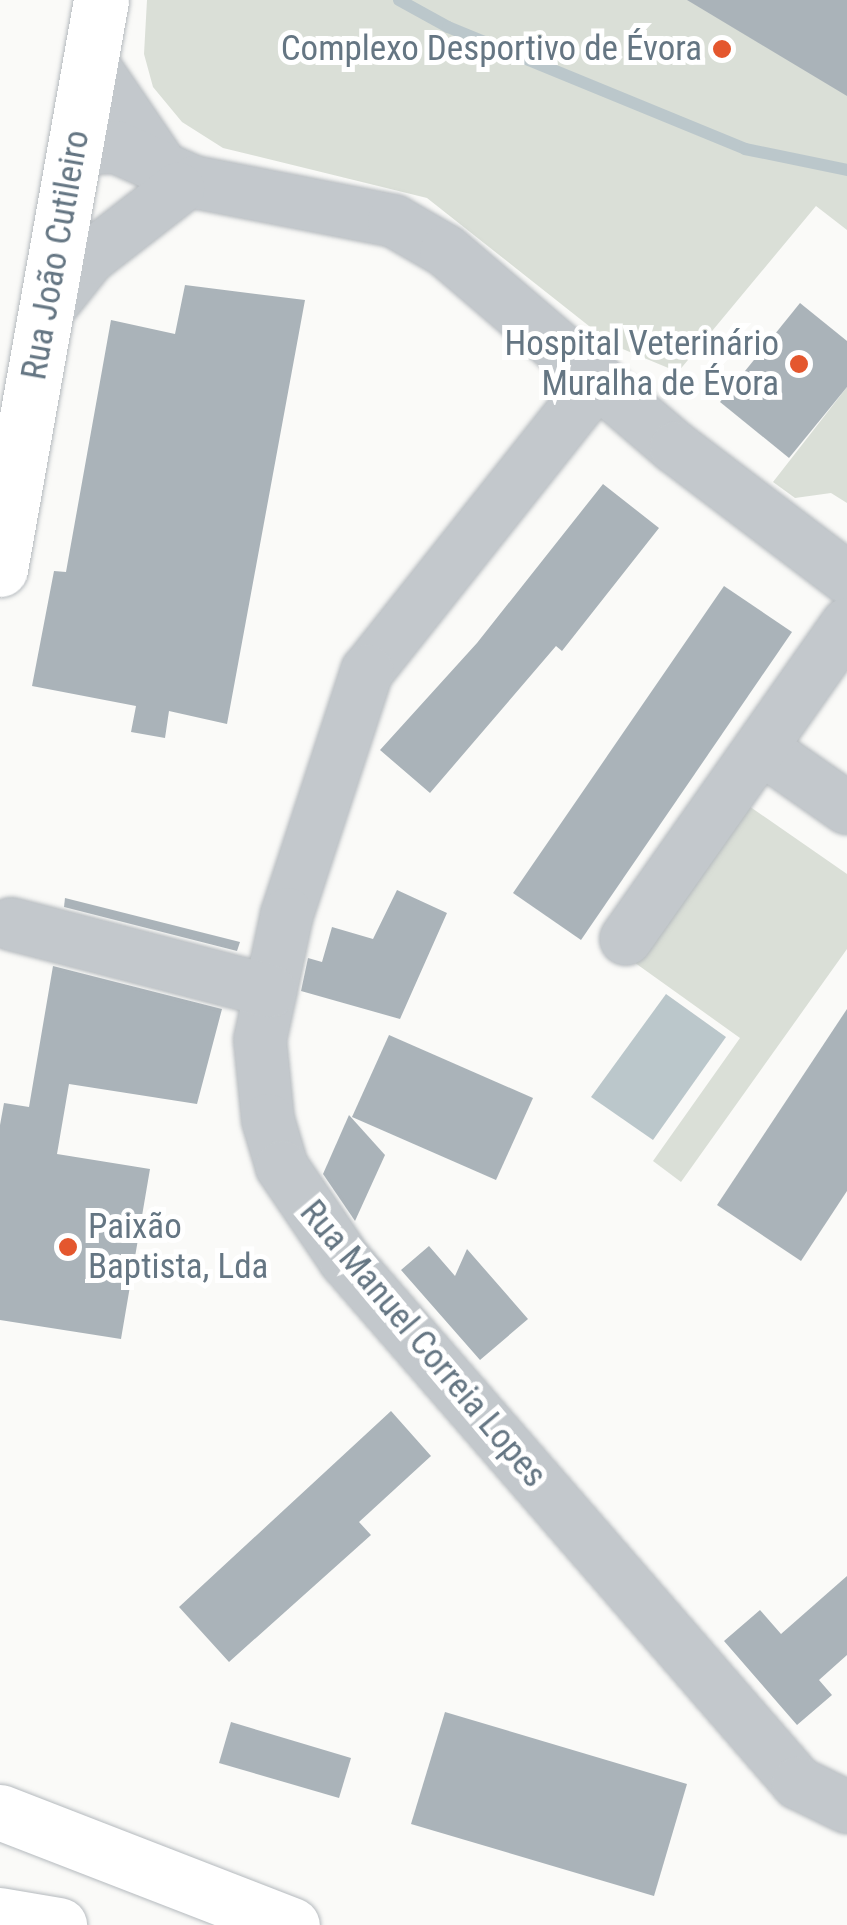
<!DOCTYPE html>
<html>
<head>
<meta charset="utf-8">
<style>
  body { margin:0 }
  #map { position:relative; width:847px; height:1925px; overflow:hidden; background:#fafaf8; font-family:"Roboto Condensed",sans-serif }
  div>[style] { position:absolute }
  .green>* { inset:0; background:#dadfd7 }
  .water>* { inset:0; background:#bbc7cb }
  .stream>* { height:12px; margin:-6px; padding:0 6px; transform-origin:6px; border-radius:6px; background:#bbc7cb }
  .building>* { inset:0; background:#aab3b9 }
  .roads { filter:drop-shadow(0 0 2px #b5babe) drop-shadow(0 0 2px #b5babe) }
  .minor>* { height:52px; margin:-26px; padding:0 26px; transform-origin:26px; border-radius:26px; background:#c3c8cc }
  .major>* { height:55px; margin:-27.5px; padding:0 27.5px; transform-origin:27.5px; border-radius:27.5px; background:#fff }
  .dots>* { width:28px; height:28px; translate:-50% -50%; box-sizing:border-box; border:5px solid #fff; border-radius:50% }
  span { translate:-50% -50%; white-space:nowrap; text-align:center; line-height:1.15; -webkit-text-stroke:10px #fff; paint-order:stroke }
  .poi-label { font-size:35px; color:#657683 }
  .right { translate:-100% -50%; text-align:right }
  .left { translate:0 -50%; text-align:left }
  .street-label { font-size:35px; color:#657683 }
</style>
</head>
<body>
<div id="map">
  <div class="green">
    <div style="clip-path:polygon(147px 0,847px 0,847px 230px,816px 206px,678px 372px,613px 345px,427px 198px,223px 148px,182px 122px,153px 87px,144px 54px)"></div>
    <div style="clip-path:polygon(847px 387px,847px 503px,831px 493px,795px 498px,773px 482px)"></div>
    <div style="clip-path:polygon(736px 797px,847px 874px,847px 949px,681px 1182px,653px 1161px,740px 1038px,624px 955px)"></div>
  </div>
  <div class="water">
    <div style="clip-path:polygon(666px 994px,726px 1037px,653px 1140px,591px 1097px)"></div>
  </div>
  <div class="stream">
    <div style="left:399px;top:0;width:56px;rotate:28.9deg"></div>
    <div style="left:448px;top:27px;width:321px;rotate:22.3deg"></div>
    <div style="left:745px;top:149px;width:104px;rotate:11.6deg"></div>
  </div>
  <div class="building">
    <div style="clip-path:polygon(687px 0,847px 0,847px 96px)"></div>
    <div style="clip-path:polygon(185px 285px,305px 300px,227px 724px,169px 711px,165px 738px,131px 732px,136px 706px,32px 686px,54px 571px,66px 572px,111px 320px,175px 334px)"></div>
    <div style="clip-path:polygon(800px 303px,847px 341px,847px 387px,789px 458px,720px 402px)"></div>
    <div style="clip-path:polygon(603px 484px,659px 528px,562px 651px,556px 646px,430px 793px,380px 750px,477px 643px)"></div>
    <div style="clip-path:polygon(724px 586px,792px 632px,581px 940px,513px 893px)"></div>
    <div style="clip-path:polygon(397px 890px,447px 913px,400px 1019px,301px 991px,308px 958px,322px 962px,332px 927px,373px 939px)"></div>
    <div style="clip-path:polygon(65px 898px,240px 942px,237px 951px,64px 907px)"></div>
    <div style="clip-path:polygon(53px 966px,222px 1009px,197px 1104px,69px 1084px,57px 1154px,150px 1169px,121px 1339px,0 1320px,0 1125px,4px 1103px,29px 1107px)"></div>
    <div style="clip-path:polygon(847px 1009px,847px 1191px,801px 1261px,717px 1205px)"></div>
    <div style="clip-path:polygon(389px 1035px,533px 1098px,496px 1180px,352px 1117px)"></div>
    <div style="clip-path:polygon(349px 1115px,385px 1155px,355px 1221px,323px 1174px)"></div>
    <div style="clip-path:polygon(429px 1246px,455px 1276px,467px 1249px,528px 1319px,480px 1360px,401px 1270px)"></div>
    <div style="clip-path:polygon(391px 1411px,431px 1456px,359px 1522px,371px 1535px,229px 1662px,179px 1607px)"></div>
    <div style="clip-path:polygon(847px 1576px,847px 1655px,819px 1680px,832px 1695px,797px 1725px,724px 1641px,760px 1610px,781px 1634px)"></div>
    <div style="clip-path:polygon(445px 1712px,687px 1784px,654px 1896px,411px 1824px)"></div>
    <div style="clip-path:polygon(231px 1722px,351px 1758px,339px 1798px,219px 1763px)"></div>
  </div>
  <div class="roads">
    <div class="minor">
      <div style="left:90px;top:61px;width:120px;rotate:55.9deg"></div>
      <div style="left:74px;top:149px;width:42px;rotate:-2.7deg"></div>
      <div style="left:116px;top:147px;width:85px;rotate:24.2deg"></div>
      <div style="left:194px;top:182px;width:204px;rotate:11deg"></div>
      <div style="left:394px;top:221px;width:60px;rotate:30deg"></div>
      <div style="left:446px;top:251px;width:303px;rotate:40.6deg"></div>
      <div style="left:676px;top:448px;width:215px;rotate:37.2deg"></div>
      <div style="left:46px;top:312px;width:69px;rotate:-51.5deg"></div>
      <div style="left:89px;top:258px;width:113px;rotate:-37.8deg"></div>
      <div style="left:598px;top:380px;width:372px;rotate:128.4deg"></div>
      <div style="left:367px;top:671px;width:256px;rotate:108.2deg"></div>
      <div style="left:287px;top:914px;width:129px;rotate:102.1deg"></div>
      <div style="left:260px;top:1040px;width:80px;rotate:84.3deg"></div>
      <div style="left:268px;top:1120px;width:49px;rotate:73.4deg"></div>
      <div style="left:282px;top:1167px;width:112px;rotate:55.9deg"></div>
      <div style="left:345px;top:1260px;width:692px;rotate:49.1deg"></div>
      <div style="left:798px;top:1783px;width:55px;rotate:26.1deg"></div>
      <div style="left:761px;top:748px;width:105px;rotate:34.9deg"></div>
      <div style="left:11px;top:924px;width:268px;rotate:14.5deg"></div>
      <div style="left:626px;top:939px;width:385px;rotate:-54.9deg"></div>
    </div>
    <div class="major">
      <div style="left:0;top:569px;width:578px;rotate:-79.93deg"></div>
      <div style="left:0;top:1812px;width:313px;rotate:21.2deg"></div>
      <div style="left:0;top:1915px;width:60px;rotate:9.6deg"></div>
    </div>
  </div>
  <div class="dots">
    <div style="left:722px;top:49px;background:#e4572e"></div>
    <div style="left:799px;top:364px;background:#e4572e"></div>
    <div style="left:68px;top:1247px;background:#e4572e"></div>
  </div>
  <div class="poi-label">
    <span class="right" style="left:702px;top:49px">Complexo Desportivo de Évora</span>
    <span class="right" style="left:779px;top:364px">Hospital Veterinário<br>Muralha de Évora</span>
    <span class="left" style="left:88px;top:1247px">Paixão<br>Baptista, Lda</span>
  </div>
  <div class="street-label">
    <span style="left:56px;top:255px;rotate:-80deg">Rua João Cutileiro</span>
    <span style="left:423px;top:1344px;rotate:50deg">Rua Manuel Correia Lopes</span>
  </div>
</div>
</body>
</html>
